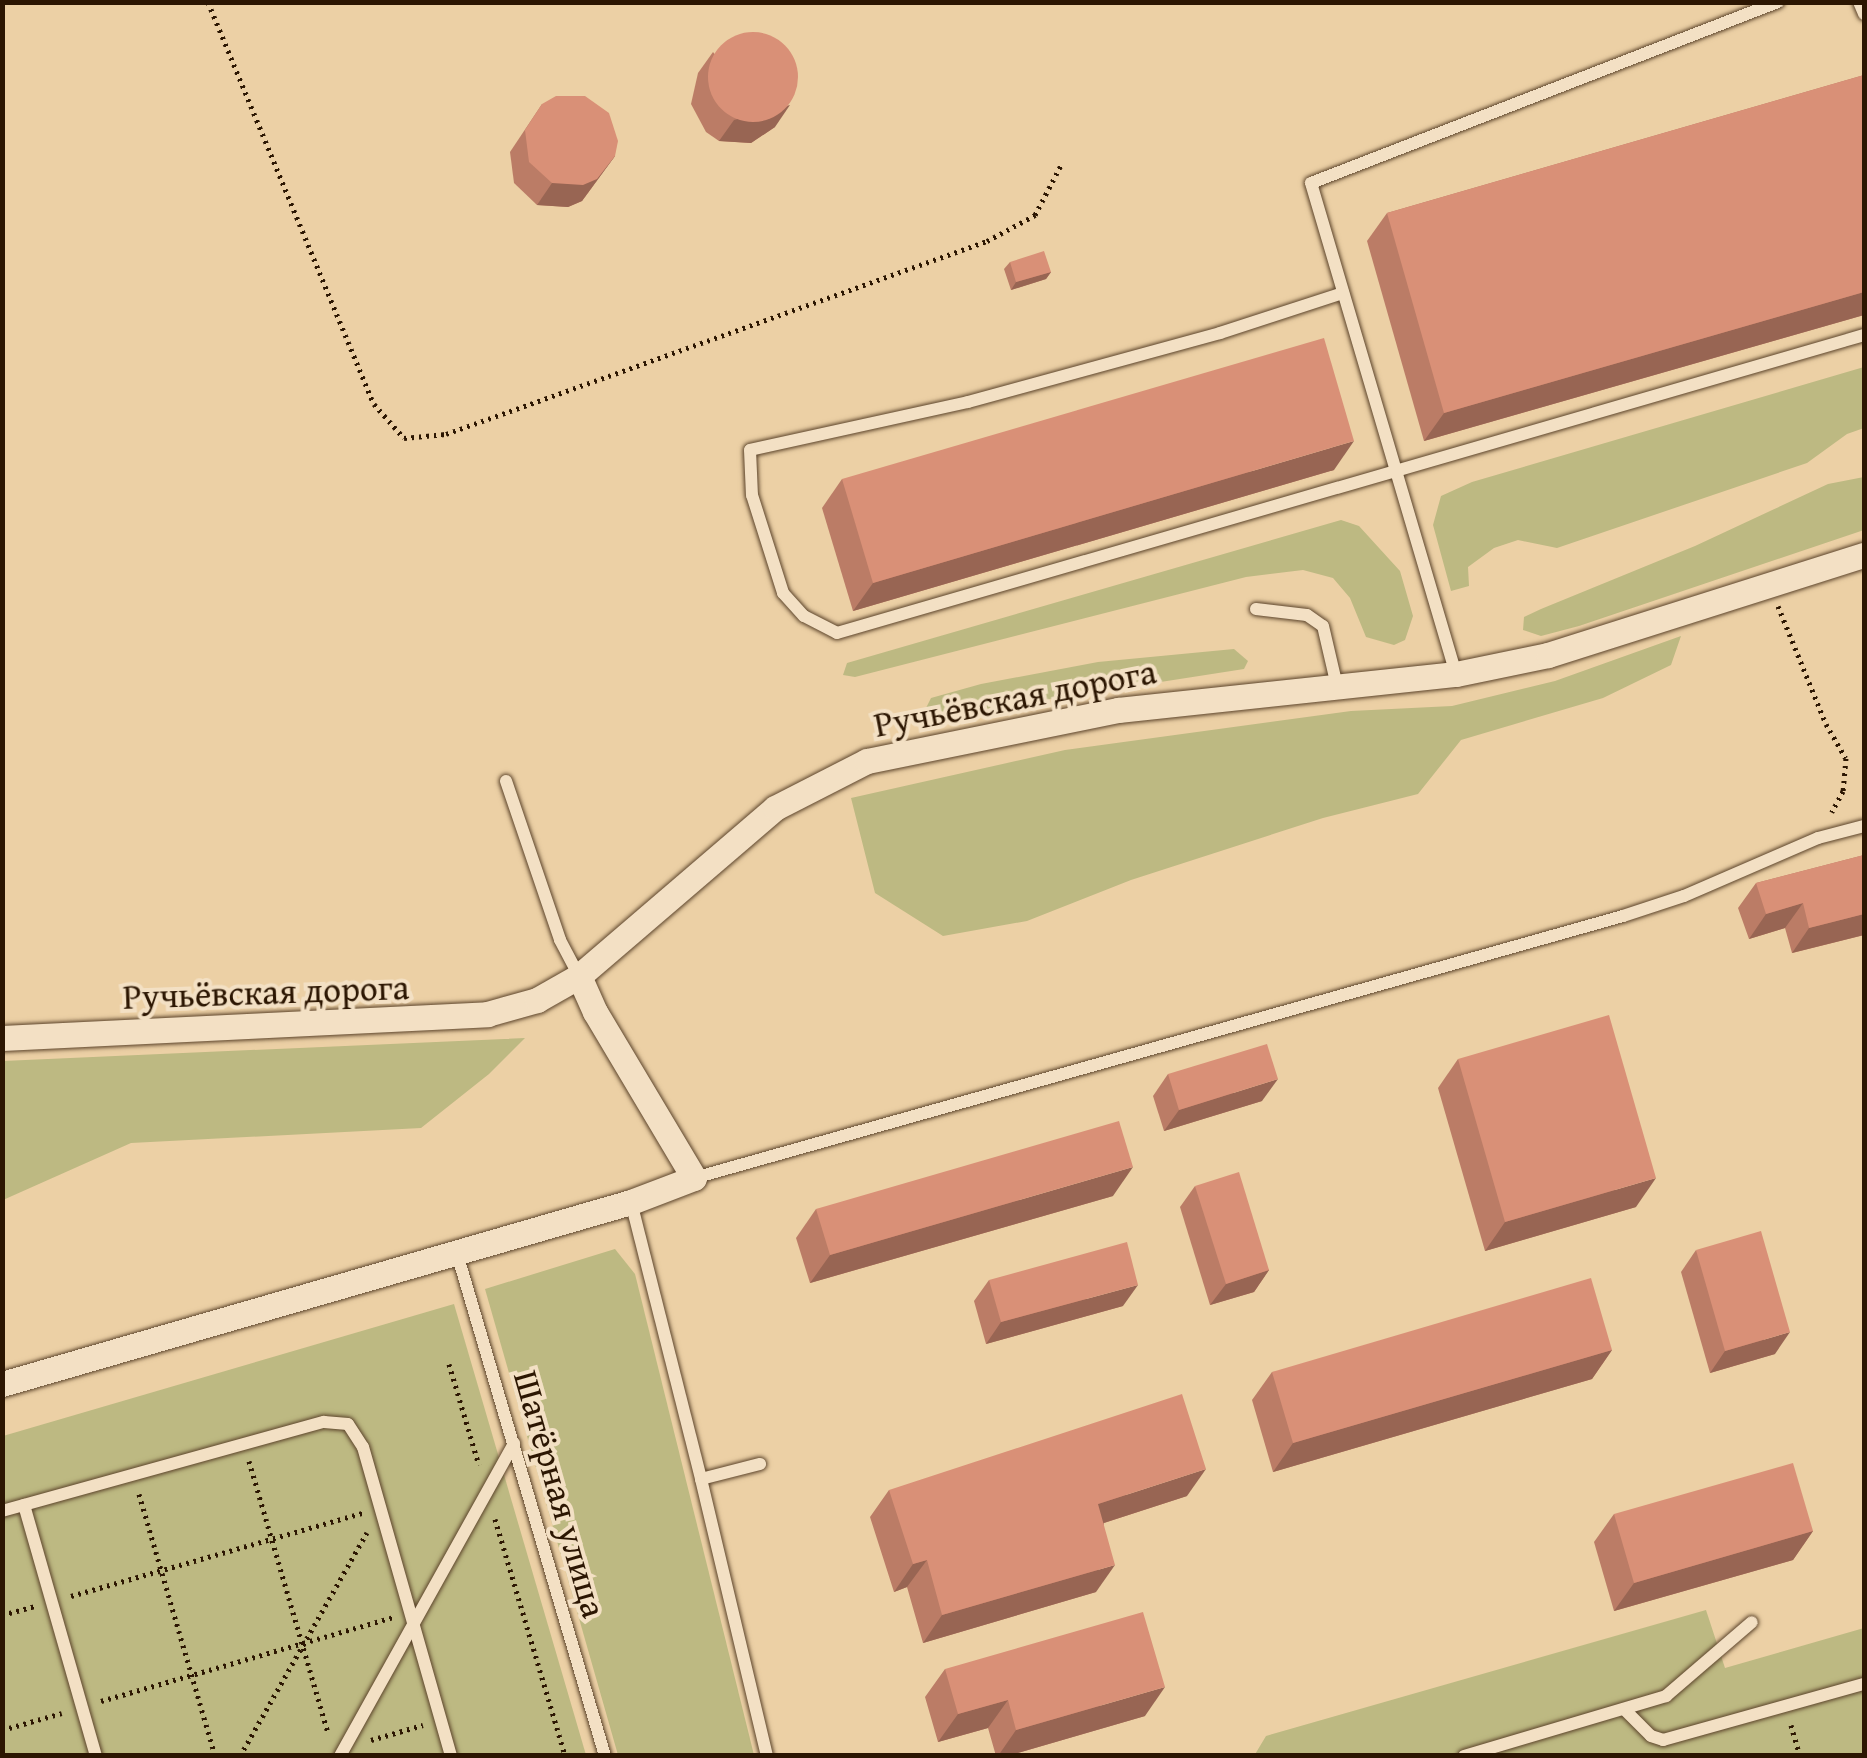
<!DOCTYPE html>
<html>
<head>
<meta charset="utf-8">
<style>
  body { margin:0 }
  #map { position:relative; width:1867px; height:1758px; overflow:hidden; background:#ecd0a5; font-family:"Gentium Book Plus",serif }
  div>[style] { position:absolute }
  .green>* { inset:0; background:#bdb982 }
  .path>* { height:5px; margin-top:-2.5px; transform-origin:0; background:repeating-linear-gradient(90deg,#2c1602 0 2.5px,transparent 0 7.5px) }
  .roads { filter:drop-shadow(0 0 2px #5c442b) drop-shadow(0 0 2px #5c442b) }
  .service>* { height:12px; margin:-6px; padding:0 6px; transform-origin:6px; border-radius:6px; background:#f3e0c4 }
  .minor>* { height:25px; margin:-12.5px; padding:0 12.5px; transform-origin:12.5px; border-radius:12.5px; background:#f3e0c4 }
  .wall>* { inset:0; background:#bb7c66 }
  .shaded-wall>* { inset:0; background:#986553 }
  .building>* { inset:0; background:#d99077 }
  .round { border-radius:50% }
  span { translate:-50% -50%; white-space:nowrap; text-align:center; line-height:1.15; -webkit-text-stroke:8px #f3e0c4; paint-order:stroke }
  .street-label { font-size:35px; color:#2c1602 }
  .frame { position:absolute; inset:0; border:5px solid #2c1602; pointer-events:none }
</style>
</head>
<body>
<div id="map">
  <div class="green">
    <div style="clip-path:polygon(1864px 367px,1864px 428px,1847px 434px,1807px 463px,1557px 548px,1518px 540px,1494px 548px,1468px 567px,1469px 586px,1451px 591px,1433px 525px,1441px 496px,1472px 482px)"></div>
    <div style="clip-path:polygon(1864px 477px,1864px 530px,1579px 626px,1541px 636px,1523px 630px,1524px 617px,1541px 609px,1695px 546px,1828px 484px)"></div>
    <div style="clip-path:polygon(1341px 520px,1359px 526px,1400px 571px,1413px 616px,1405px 640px,1394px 645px,1366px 637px,1350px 598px,1333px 578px,1303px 570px,1246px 577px,855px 677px,843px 675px,847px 663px)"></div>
    <div style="clip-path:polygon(1681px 636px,1671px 665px,1603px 698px,1461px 740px,1418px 794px,1323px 818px,1131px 880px,1027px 921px,943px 936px,875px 893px,851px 798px,1065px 750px,1351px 711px,1452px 706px,1555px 681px)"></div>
    <div style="clip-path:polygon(1234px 649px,1248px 661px,1244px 669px,935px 717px,925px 710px,931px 698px,981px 684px,1098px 662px)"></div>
    <div style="clip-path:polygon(525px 1038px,489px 1074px,421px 1128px,131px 1143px,3px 1200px,3px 1061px)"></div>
    <div style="clip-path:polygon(615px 1249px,635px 1274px,754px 1755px,618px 1755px,485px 1289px)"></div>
    <div style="clip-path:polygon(454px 1304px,586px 1755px,3px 1756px,3px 1436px)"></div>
    <div style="clip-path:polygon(1706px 1610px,1725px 1668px,1864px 1628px,1864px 1755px,1254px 1756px,1266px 1736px)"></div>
  </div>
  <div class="path">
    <div style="left:208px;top:2px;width:435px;rotate:67.6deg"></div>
    <div style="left:374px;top:404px;width:45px;rotate:48.6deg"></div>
    <div style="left:404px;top:438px;width:42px;rotate:-5.4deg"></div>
    <div style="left:446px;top:434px;width:574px;rotate:-19.63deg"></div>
    <div style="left:987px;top:241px;width:55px;rotate:-28.4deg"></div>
    <div style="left:1035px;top:215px;width:56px;rotate:-62.5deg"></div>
    <div style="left:1778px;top:606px;width:127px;rotate:67.9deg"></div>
    <div style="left:1826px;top:724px;width:39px;rotate:60deg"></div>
    <div style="left:1846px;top:758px;width:33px;rotate:95deg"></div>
    <div style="left:1843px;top:791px;width:24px;rotate:118deg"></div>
    <div style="left:449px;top:1364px;width:105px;rotate:73.5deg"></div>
    <div style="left:249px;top:1461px;width:283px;rotate:73.8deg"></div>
    <div style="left:139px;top:1494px;width:273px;rotate:73.8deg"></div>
    <div style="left:495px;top:1519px;width:247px;rotate:73.5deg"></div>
    <div style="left:71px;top:1596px;width:304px;rotate:-15.9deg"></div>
    <div style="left:2px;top:1615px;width:35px;rotate:-15deg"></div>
    <div style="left:101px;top:1701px;width:305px;rotate:-16deg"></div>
    <div style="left:1791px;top:1725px;width:32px;rotate:74deg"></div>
    <div style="left:2px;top:1730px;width:62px;rotate:-15.8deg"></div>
    <div style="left:371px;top:1740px;width:54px;rotate:-16.1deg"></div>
    <div style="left:240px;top:1756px;width:257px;rotate:-60.4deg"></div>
  </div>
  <div class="roads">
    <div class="service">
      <div style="left:1859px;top:2px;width:13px;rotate:67deg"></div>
      <div style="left:1343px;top:293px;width:129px;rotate:162deg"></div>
      <div style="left:1220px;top:333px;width:261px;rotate:164.7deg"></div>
      <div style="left:968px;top:402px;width:223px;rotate:167.6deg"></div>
      <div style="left:750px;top:450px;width:45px;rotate:87.5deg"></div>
      <div style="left:752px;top:495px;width:103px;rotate:72.4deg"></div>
      <div style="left:783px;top:593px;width:31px;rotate:48deg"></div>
      <div style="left:804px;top:616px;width:37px;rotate:27deg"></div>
      <div style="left:837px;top:633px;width:1069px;rotate:-16.18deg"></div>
      <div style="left:1256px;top:609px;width:51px;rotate:6.7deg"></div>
      <div style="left:1307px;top:615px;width:19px;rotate:35deg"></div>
      <div style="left:1323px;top:626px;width:62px;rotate:76.9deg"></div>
      <div style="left:1456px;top:674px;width:512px;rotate:-106.45deg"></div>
      <div style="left:1311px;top:183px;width:501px;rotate:-21.19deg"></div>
      <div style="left:506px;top:781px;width:168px;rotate:71.2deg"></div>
      <div style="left:560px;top:940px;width:41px;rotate:62.2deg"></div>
      <div style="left:694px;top:1178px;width:965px;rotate:-15.75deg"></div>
      <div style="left:1623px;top:916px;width:64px;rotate:-18.2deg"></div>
      <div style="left:1684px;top:896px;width:146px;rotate:-23.4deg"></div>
      <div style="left:1818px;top:838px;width:48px;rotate:-14.6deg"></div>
      <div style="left:631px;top:1202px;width:286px;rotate:75.8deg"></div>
      <div style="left:701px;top:1479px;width:61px;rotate:-14.3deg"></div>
      <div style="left:456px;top:1250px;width:527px;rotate:73.59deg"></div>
      <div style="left:701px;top:1479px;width:285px;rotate:76.6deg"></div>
      <div style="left:24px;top:1505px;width:261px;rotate:74deg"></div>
      <div style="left:2px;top:1511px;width:334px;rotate:-15.5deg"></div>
      <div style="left:324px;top:1422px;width:24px;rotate:5deg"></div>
      <div style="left:348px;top:1424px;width:27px;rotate:57deg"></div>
      <div style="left:363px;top:1447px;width:321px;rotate:74.1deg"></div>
      <div style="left:1624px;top:1709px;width:38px;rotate:45deg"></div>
      <div style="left:1651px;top:1736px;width:13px;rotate:18deg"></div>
      <div style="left:1663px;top:1740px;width:209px;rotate:-15.6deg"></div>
      <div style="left:340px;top:1756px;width:358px;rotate:-60.9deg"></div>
      <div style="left:1464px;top:1756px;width:211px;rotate:-16.5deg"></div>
      <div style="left:1666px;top:1696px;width:113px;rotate:-40.7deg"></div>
    </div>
    <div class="minor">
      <div style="left:2px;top:1038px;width:486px;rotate:-2.8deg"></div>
      <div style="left:487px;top:1014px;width:52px;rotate:-15.6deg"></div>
      <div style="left:537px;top:1000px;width:48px;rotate:-29.7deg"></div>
      <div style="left:579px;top:976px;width:258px;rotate:-40.6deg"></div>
      <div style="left:775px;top:808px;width:103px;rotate:-27.1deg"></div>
      <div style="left:867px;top:761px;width:256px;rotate:-11.5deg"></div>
      <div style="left:1118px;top:710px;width:340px;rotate:-6.1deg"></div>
      <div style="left:1456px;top:674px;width:94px;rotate:-11.7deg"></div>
      <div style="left:1548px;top:655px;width:331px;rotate:-17.6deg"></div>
      <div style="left:2px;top:1384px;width:655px;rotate:-16.14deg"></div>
      <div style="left:631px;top:1202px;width:67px;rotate:-20.9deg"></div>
      <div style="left:694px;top:1178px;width:193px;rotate:-120.8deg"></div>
      <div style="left:595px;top:1012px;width:39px;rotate:-114deg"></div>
    </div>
  </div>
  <div class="wall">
    <div style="clip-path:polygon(713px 52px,775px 127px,751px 143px,719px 141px,706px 132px,691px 104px,698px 73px)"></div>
    <div style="clip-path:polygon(1864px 75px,1864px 315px,1424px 441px,1367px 241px,1387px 213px)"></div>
    <div style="clip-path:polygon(542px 104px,615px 156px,582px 201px,568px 207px,537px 205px,514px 183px,510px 152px)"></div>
    <div style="clip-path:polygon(1010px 262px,1051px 272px,1046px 279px,1011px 290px,1004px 269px)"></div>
    <div style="clip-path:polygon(1334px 470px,853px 611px,822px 508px,842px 479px)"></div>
    <div style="clip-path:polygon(1864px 855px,1864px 935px,1792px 953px,1785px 928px,1749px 939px,1738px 908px,1756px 883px)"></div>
    <div style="clip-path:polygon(1458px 1059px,1636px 1207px,1485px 1251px,1438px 1088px)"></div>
    <div style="clip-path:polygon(1168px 1074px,1262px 1101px,1164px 1131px,1153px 1096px)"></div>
    <div style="clip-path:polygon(1195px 1186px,1269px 1270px,1254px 1292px,1210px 1305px,1180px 1207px)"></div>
    <div style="clip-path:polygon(1113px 1196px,810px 1283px,796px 1238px,816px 1209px)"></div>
    <div style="clip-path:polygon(1696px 1250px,1775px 1354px,1710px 1373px,1681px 1272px)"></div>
    <div style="clip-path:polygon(989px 1280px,1123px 1306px,986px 1344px,974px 1301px)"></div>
    <div style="clip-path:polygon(1612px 1350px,1592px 1379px,1273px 1472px,1252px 1400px,1272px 1372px)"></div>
    <div style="clip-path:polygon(889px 1490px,1187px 1496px,1104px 1523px,1096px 1592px,923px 1643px,907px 1587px,894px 1592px,870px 1517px)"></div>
    <div style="clip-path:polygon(1614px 1514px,1813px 1531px,1793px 1560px,1614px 1611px,1594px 1542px)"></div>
    <div style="clip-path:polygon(945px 1669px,1145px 1716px,1007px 1756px,996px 1756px,988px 1728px,938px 1742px,925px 1697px)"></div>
  </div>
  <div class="shaded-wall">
    <div style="clip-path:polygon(790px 105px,775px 127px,751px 143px,719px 141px,734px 120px)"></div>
    <div style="clip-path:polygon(615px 156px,582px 201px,568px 207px,537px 205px,552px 183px)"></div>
    <div style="clip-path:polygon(1051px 272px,1046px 279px,1011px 290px,1016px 282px)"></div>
    <div style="clip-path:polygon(1864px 292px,1864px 315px,1424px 441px,1444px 413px)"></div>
    <div style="clip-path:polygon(1354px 441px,1334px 470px,853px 611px,873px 583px)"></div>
    <div style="clip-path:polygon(1803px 903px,1785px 928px,1749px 939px,1766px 914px)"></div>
    <div style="clip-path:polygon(1864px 914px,1864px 935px,1792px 953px,1809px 928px)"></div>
    <div style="clip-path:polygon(1278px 1079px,1262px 1101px,1164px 1131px,1179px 1110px)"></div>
    <div style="clip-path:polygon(1133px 1167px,1113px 1196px,810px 1283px,830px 1255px)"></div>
    <div style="clip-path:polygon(1656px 1178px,1636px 1207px,1485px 1251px,1505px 1222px)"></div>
    <div style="clip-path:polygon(1269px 1270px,1254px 1292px,1210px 1305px,1226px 1284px)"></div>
    <div style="clip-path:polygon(1138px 1285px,1123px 1306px,986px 1344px,1001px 1322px)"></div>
    <div style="clip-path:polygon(1790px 1332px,1775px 1354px,1710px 1373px,1725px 1351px)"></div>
    <div style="clip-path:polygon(1612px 1350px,1592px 1379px,1273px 1472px,1293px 1443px)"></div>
    <div style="clip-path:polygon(1206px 1469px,1187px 1496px,1079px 1531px,1098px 1504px)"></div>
    <div style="clip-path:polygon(1813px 1531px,1793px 1560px,1614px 1611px,1634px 1583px)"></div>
    <div style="clip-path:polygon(927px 1560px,907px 1587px,894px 1592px,913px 1564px)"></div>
    <div style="clip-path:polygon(1115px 1565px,1096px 1592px,923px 1643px,942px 1615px)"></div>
    <div style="clip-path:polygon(1165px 1687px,1145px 1716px,1007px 1756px,998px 1756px,1016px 1730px)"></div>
    <div style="clip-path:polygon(1008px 1700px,988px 1728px,938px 1742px,958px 1714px)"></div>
  </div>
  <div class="building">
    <div class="round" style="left:708px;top:32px;width:90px;height:90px"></div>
    <div style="clip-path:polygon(1864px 75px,1864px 292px,1444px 413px,1387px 213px)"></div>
    <div style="clip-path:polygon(556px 96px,585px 96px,609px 113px,618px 141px,615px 156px,597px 179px,583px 185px,552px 183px,529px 162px,525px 130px,542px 104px)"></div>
    <div style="clip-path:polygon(1044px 251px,1051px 272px,1016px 282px,1010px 262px)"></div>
    <div style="clip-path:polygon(1324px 338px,1354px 441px,873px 583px,842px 479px)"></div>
    <div style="clip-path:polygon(1864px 855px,1864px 914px,1809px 928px,1803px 903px,1766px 914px,1756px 883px)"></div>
    <div style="clip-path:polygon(1609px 1015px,1656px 1178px,1505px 1222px,1458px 1059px)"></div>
    <div style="clip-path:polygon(1267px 1044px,1278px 1079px,1179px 1110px,1168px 1074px)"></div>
    <div style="clip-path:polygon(1119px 1121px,1133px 1167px,830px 1255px,816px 1209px)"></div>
    <div style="clip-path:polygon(1239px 1172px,1269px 1270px,1226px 1284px,1195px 1186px)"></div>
    <div style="clip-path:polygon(1761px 1231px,1790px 1332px,1725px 1351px,1696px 1250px)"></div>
    <div style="clip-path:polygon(1127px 1242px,1138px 1285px,1001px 1322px,989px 1280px)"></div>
    <div style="clip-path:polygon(1591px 1278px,1612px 1350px,1293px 1443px,1272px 1372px)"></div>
    <div style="clip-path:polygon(1182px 1394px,1206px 1469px,1098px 1504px,1115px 1565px,942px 1615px,927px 1560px,913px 1564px,889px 1490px)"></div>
    <div style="clip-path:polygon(1793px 1463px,1813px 1531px,1634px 1583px,1614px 1514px)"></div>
    <div style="clip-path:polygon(1143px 1612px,1165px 1687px,1016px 1730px,1008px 1700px,958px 1714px,945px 1669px)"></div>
  </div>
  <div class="street-label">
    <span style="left:1015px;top:698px;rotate:-11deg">Ручьёвская дорога</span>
    <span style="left:266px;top:992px;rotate:-2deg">Ручьёвская дорога</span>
    <span style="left:560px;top:1494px;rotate:74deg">Шатёрная улица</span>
  </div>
  <div class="frame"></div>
</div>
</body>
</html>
